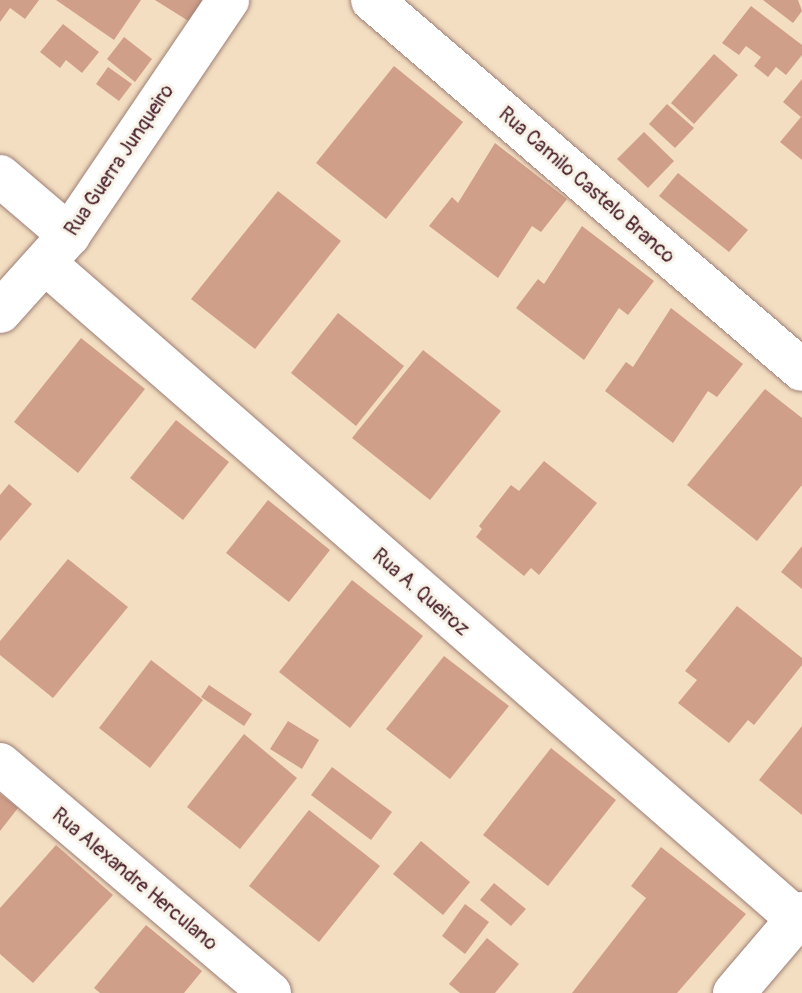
<!DOCTYPE html>
<html>
<head>
<meta charset="utf-8">
<style>
  body { margin:0 }
  #map { position:relative; width:802px; height:993px; overflow:hidden; background:#f3dec1; font-family:Pangolin,sans-serif }
  div>[style] { position:absolute }
  .building>* { inset:0; background:#d09f89 }
  .roads { filter:drop-shadow(0 0 2px #9e7e76) drop-shadow(0 0 2px #9e7e76) }
  .minor>* { height:42px; margin:-21px; padding:0 21px; transform-origin:21px; border-radius:21px; background:#fff }
  span { translate:-50% -50%; white-space:nowrap; text-align:center; line-height:1.15; -webkit-text-stroke:6px #f7f3e8; paint-order:stroke }
  .street-label { font-size:20px; color:#4a1f2b }
</style>
</head>
<body>
<div id="map">
  <div class="building">
    <div style="clip-path:polygon(0 0,39px 0,25px 19px,10px 8px,0 22px)"></div>
    <div style="clip-path:polygon(56px 0,141px 0,114px 40px)"></div>
    <div style="clip-path:polygon(155px 0,208px 0,198px 27px)"></div>
    <div style="clip-path:polygon(763px 0,798px 0,802px 11px,793px 23px)"></div>
    <div style="clip-path:polygon(751px 6px,802px 45px,802px 55px,786px 75px,776px 67px,768px 77px,754px 66px,761px 57px,746px 46px,739px 55px,722px 43px)"></div>
    <div style="clip-path:polygon(63px 24px,99px 52px,82px 73px,66px 60px,60px 68px,40px 52px)"></div>
    <div style="clip-path:polygon(124px 37px,152px 59px,135px 82px,107px 59px)"></div>
    <div style="clip-path:polygon(714px 54px,738px 75px,694px 124px,671px 103px)"></div>
    <div style="clip-path:polygon(394px 66px,463px 122px,386px 219px,316px 163px)"></div>
    <div style="clip-path:polygon(108px 67px,132px 84px,119px 101px,96px 84px)"></div>
    <div style="clip-path:polygon(802px 79px,802px 160px,780px 142px,801px 117px,783px 102px)"></div>
    <div style="clip-path:polygon(667px 104px,694px 128px,675px 148px,649px 124px)"></div>
    <div style="clip-path:polygon(644px 132px,674px 161px,648px 188px,617px 159px)"></div>
    <div style="clip-path:polygon(495px 143px,567px 199px,541px 232px,532px 226px,498px 278px,429px 226px,452px 197px,458px 203px)"></div>
    <div style="clip-path:polygon(678px 173px,748px 230px,729px 252px,659px 196px)"></div>
    <div style="clip-path:polygon(278px 191px,341px 241px,255px 349px,191px 299px)"></div>
    <div style="clip-path:polygon(582px 226px,654px 281px,628px 315px,619px 308px,584px 360px,516px 308px,538px 279px,544px 284px)"></div>
    <div style="clip-path:polygon(671px 308px,743px 364px,717px 397px,708px 391px,673px 443px,605px 391px,626px 362px,633px 367px)"></div>
    <div style="clip-path:polygon(338px 313px,404px 366px,356px 426px,291px 373px)"></div>
    <div style="clip-path:polygon(81px 338px,145px 389px,78px 473px,14px 422px)"></div>
    <div style="clip-path:polygon(423px 350px,501px 411px,430px 500px,352px 438px)"></div>
    <div style="clip-path:polygon(765px 389px,802px 418px,802px 485px,757px 541px,687px 485px)"></div>
    <div style="clip-path:polygon(176px 420px,229px 462px,183px 520px,130px 478px)"></div>
    <div style="clip-path:polygon(544px 461px,597px 503px,539px 575px,531px 568px,524px 576px,476px 537px,482px 529px,479px 526px,511px 485px,519px 491px)"></div>
    <div style="clip-path:polygon(9px 484px,32px 504px,0 541px,0 495px)"></div>
    <div style="clip-path:polygon(268px 500px,330px 550px,289px 602px,226px 553px)"></div>
    <div style="clip-path:polygon(802px 546px,802px 589px,781px 572px)"></div>
    <div style="clip-path:polygon(68px 559px,128px 607px,53px 698px,0 655px,0 641px)"></div>
    <div style="clip-path:polygon(352px 580px,423px 636px,350px 728px,279px 672px)"></div>
    <div style="clip-path:polygon(737px 606px,802px 658px,802px 665px,754px 725px,748px 720px,729px 743px,678px 703px,697px 680px,685px 671px)"></div>
    <div style="clip-path:polygon(444px 656px,509px 706px,450px 779px,386px 729px)"></div>
    <div style="clip-path:polygon(151px 660px,203px 700px,150px 768px,99px 728px)"></div>
    <div style="clip-path:polygon(209px 685px,252px 714px,244px 726px,201px 697px)"></div>
    <div style="clip-path:polygon(288px 721px,319px 740px,302px 769px,270px 749px)"></div>
    <div style="clip-path:polygon(802px 726px,802px 815px,759px 780px)"></div>
    <div style="clip-path:polygon(244px 734px,297px 778px,240px 849px,187px 807px)"></div>
    <div style="clip-path:polygon(551px 748px,616px 800px,548px 886px,483px 835px)"></div>
    <div style="clip-path:polygon(332px 767px,392px 812px,371px 840px,311px 795px)"></div>
    <div style="clip-path:polygon(0 794px,18px 808px,0 831px)"></div>
    <div style="clip-path:polygon(309px 810px,380px 866px,319px 942px,249px 886px)"></div>
    <div style="clip-path:polygon(421px 841px,470px 882px,443px 915px,393px 874px)"></div>
    <div style="clip-path:polygon(56px 845px,113px 895px,33px 983px,0 954px,0 908px)"></div>
    <div style="clip-path:polygon(661px 847px,746px 914px,677px 993px,572px 993px,646px 898px,631px 886px)"></div>
    <div style="clip-path:polygon(494px 883px,526px 909px,511px 926px,480px 900px)"></div>
    <div style="clip-path:polygon(465px 904px,489px 922px,465px 954px,442px 936px)"></div>
    <div style="clip-path:polygon(146px 925px,202px 971px,184px 993px,100px 993px,94px 988px)"></div>
    <div style="clip-path:polygon(487px 938px,519px 964px,495px 993px,460px 993px,449px 984px)"></div>
  </div>
  <div class="roads">
    <div class="minor">
      <div style="left:372px;top:0;width:567px;rotate:40.71deg"></div>
      <div style="left:0;top:176px;width:91px;rotate:40.5deg"></div>
      <div style="left:46px;top:264px;width:997px;rotate:41.09deg"></div>
      <div style="left:0;top:312px;width:103px;rotate:-48.1deg"></div>
      <div style="left:69px;top:235px;width:284px;rotate:-55.9deg"></div>
      <div style="left:0;top:764px;width:354px;rotate:40.3deg"></div>
      <div style="left:734px;top:993px;width:105px;rotate:-49.6deg"></div>
    </div>
  </div>
  <div class="street-label">
    <span style="left:119px;top:160px;rotate:-56deg">Rua Guerra Junqueiro</span>
    <span style="left:587px;top:185px;rotate:41deg">Rua Camilo Castelo Branco</span>
    <span style="left:421px;top:592px;rotate:41deg">Rua A. Queiroz</span>
    <span style="left:135px;top:879px;rotate:40deg">Rua Alexandre Herculano</span>
  </div>
</div>
</body>
</html>
